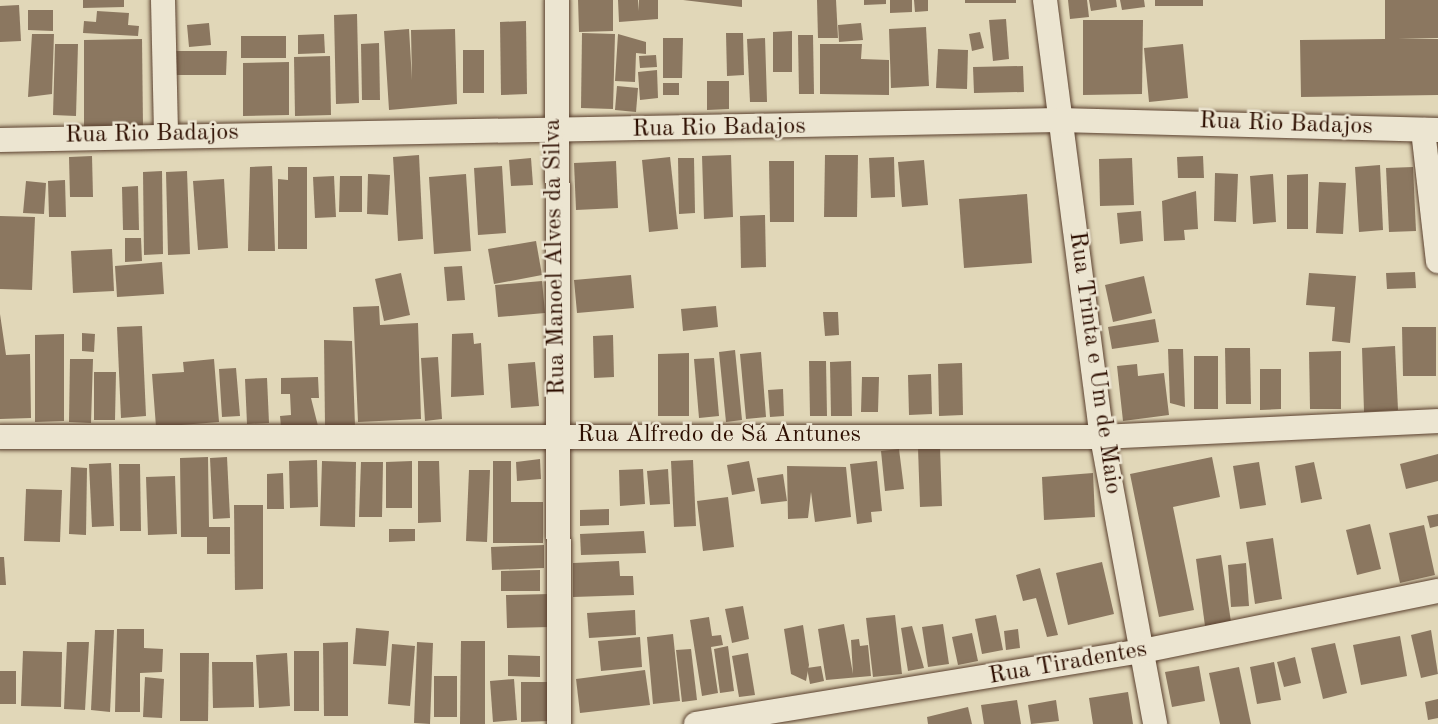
<!DOCTYPE html>
<html>
<head>
<meta charset="utf-8">
<style>
  body { margin:0 }
  #map { position:relative; width:1438px; height:724px; overflow:hidden; background:#e1d7b8; font-family:"Old Standard TT",serif }
  div>[style] { position:absolute }
  .building>* { inset:0; background:#8b7760 }
  .roads { filter:drop-shadow(0 0 2px #5a402e) drop-shadow(0 0 2px #5a402e) }
  .minor>* { height:24px; margin:-12px; padding:0 12px; transform-origin:12px; border-radius:12px; background:#ece5d1 }
  span { translate:-50% -50%; white-space:nowrap; text-align:center; line-height:1.15; -webkit-text-stroke:5px #ece5d1; paint-order:stroke }
  .street-label { font-size:24px; color:#2d0e00 }
</style>
</head>
<body>
<div id="map">
  <div class="building">
    <div style="clip-path:polygon(83px 0,124px 0,124px 7px,83px 8px)"></div>
    <div style="clip-path:polygon(578px 0,613px 0,613px 31px,579px 32px)"></div>
    <div style="clip-path:polygon(618px 0,638px 0,638px 11px,639px 0,658px 0,658px 19px,619px 22px)"></div>
    <div style="clip-path:polygon(683px 0,742px 0,742px 7px)"></div>
    <div style="clip-path:polygon(817px 0,836px 0,838px 38px,818px 38px)"></div>
    <div style="clip-path:polygon(864px 0,886px 0,886px 4px,864px 5px)"></div>
    <div style="clip-path:polygon(890px 0,912px 0,912px 12px,890px 13px)"></div>
    <div style="clip-path:polygon(914px 0,928px 0,928px 11px,915px 12px)"></div>
    <div style="clip-path:polygon(965px 0,1016px 0,1016px 3px,965px 3px)"></div>
    <div style="clip-path:polygon(1068px 0,1087px 0,1089px 17px,1070px 19px)"></div>
    <div style="clip-path:polygon(1089px 0,1116px 0,1117px 7px,1091px 11px)"></div>
    <div style="clip-path:polygon(1120px 0,1144px 0,1145px 7px,1122px 10px)"></div>
    <div style="clip-path:polygon(1155px 0,1203px 0,1203px 6px,1155px 6px)"></div>
    <div style="clip-path:polygon(1385px 0,1438px 0,1438px 38px,1398px 38px,1438px 39px,1438px 95px,1301px 97px,1300px 40px,1385px 39px)"></div>
    <div style="clip-path:polygon(19px 5px,21px 41px,0 42px,0 6px)"></div>
    <div style="clip-path:polygon(28px 10px,53px 10px,53px 31px,28px 30px)"></div>
    <div style="clip-path:polygon(97px 11px,129px 13px,128px 25px,139px 26px,138px 36px,83px 33px,84px 21px,96px 22px)"></div>
    <div style="clip-path:polygon(357px 14px,359px 103px,336px 104px,334px 15px)"></div>
    <div style="clip-path:polygon(1006px 19px,1009px 59px,993px 61px,989px 20px)"></div>
    <div style="clip-path:polygon(1083px 20px,1143px 20px,1142px 94px,1083px 95px)"></div>
    <div style="clip-path:polygon(526px 21px,527px 94px,501px 95px,500px 22px)"></div>
    <div style="clip-path:polygon(209px 23px,211px 45px,189px 47px,187px 25px)"></div>
    <div style="clip-path:polygon(861px 23px,863px 40px,839px 42px,838px 25px)"></div>
    <div style="clip-path:polygon(926px 27px,929px 86px,891px 88px,889px 29px)"></div>
    <div style="clip-path:polygon(409px 29px,412px 80px,411px 30px,455px 29px,457px 104px,389px 110px,384px 31px)"></div>
    <div style="clip-path:polygon(792px 31px,792px 72px,773px 72px,773px 32px)"></div>
    <div style="clip-path:polygon(980px 32px,984px 48px,972px 51px,969px 34px)"></div>
    <div style="clip-path:polygon(582px 33px,615px 34px,613px 109px,581px 108px)"></div>
    <div style="clip-path:polygon(726px 33px,743px 33px,744px 75px,727px 76px)"></div>
    <div style="clip-path:polygon(32px 34px,54px 34px,52px 94px,28px 97px)"></div>
    <div style="clip-path:polygon(324px 34px,325px 53px,298px 54px,298px 35px)"></div>
    <div style="clip-path:polygon(618px 34px,646px 42px,646px 54px,636px 53px,635px 82px,615px 81px)"></div>
    <div style="clip-path:polygon(798px 35px,813px 35px,814px 94px,799px 94px)"></div>
    <div style="clip-path:polygon(241px 36px,286px 36px,286px 58px,241px 58px)"></div>
    <div style="clip-path:polygon(663px 38px,683px 38px,682px 78px,663px 78px)"></div>
    <div style="clip-path:polygon(765px 38px,767px 102px,750px 102px,747px 39px)"></div>
    <div style="clip-path:polygon(142px 39px,143px 127px,84px 128px,84px 40px)"></div>
    <div style="clip-path:polygon(379px 43px,380px 100px,362px 100px,361px 44px)"></div>
    <div style="clip-path:polygon(55px 44px,78px 44px,76px 116px,53px 115px)"></div>
    <div style="clip-path:polygon(820px 44px,862px 44px,861px 59px,889px 60px,889px 95px,820px 94px)"></div>
    <div style="clip-path:polygon(1183px 44px,1188px 98px,1149px 102px,1144px 48px)"></div>
    <div style="clip-path:polygon(938px 49px,968px 50px,967px 89px,936px 88px)"></div>
    <div style="clip-path:polygon(463px 50px,484px 50px,484px 93px,463px 93px)"></div>
    <div style="clip-path:polygon(173px 51px,227px 51px,226px 75px,173px 75px)"></div>
    <div style="clip-path:polygon(656px 55px,657px 67px,640px 68px,639px 56px)"></div>
    <div style="clip-path:polygon(330px 56px,331px 115px,295px 116px,294px 57px)"></div>
    <div style="clip-path:polygon(289px 62px,289px 115px,243px 116px,243px 63px)"></div>
    <div style="clip-path:polygon(1023px 66px,1024px 92px,974px 93px,973px 67px)"></div>
    <div style="clip-path:polygon(657px 70px,658px 98px,640px 100px,638px 72px)"></div>
    <div style="clip-path:polygon(707px 81px,729px 81px,729px 109px,707px 110px)"></div>
    <div style="clip-path:polygon(663px 83px,679px 83px,679px 95px,663px 95px)"></div>
    <div style="clip-path:polygon(617px 86px,638px 88px,636px 112px,615px 110px)"></div>
    <div style="clip-path:polygon(419px 155px,423px 239px,398px 241px,393px 157px)"></div>
    <div style="clip-path:polygon(731px 155px,733px 217px,704px 219px,702px 156px)"></div>
    <div style="clip-path:polygon(825px 155px,858px 155px,857px 217px,824px 217px)"></div>
    <div style="clip-path:polygon(92px 156px,93px 197px,70px 197px,69px 157px)"></div>
    <div style="clip-path:polygon(1203px 156px,1204px 178px,1178px 178px,1177px 157px)"></div>
    <div style="clip-path:polygon(670px 157px,678px 229px,649px 232px,642px 160px)"></div>
    <div style="clip-path:polygon(894px 157px,895px 197px,871px 198px,869px 158px)"></div>
    <div style="clip-path:polygon(531px 158px,533px 185px,511px 186px,509px 160px)"></div>
    <div style="clip-path:polygon(678px 158px,694px 158px,695px 213px,679px 214px)"></div>
    <div style="clip-path:polygon(1132px 158px,1134px 205px,1100px 206px,1099px 159px)"></div>
    <div style="clip-path:polygon(924px 160px,928px 205px,902px 207px,898px 162px)"></div>
    <div style="clip-path:polygon(616px 161px,618px 208px,576px 210px,574px 163px)"></div>
    <div style="clip-path:polygon(769px 161px,794px 161px,794px 222px,770px 222px)"></div>
    <div style="clip-path:polygon(1380px 165px,1383px 230px,1359px 232px,1355px 167px)"></div>
    <div style="clip-path:polygon(272px 166px,275px 251px,248px 251px,250px 167px)"></div>
    <div style="clip-path:polygon(502px 166px,506px 233px,478px 235px,474px 168px)"></div>
    <div style="clip-path:polygon(288px 167px,307px 167px,307px 249px,278px 249px,278px 179px,288px 180px)"></div>
    <div style="clip-path:polygon(1413px 167px,1416px 231px,1389px 232px,1386px 168px)"></div>
    <div style="clip-path:polygon(162px 171px,163px 254px,144px 255px,143px 172px)"></div>
    <div style="clip-path:polygon(187px 171px,190px 254px,168px 255px,166px 172px)"></div>
    <div style="clip-path:polygon(1215px 173px,1238px 174px,1236px 222px,1214px 221px)"></div>
    <div style="clip-path:polygon(368px 174px,390px 175px,388px 215px,367px 214px)"></div>
    <div style="clip-path:polygon(466px 174px,471px 251px,434px 254px,429px 177px)"></div>
    <div style="clip-path:polygon(1273px 174px,1276px 222px,1253px 224px,1250px 176px)"></div>
    <div style="clip-path:polygon(1308px 174px,1308px 229px,1287px 229px,1287px 175px)"></div>
    <div style="clip-path:polygon(334px 176px,336px 217px,315px 218px,313px 177px)"></div>
    <div style="clip-path:polygon(340px 176px,362px 176px,362px 212px,339px 212px)"></div>
    <div style="clip-path:polygon(224px 179px,228px 248px,198px 250px,193px 181px)"></div>
    <div style="clip-path:polygon(65px 180px,66px 217px,49px 217px,48px 181px)"></div>
    <div style="clip-path:polygon(26px 181px,46px 183px,44px 214px,23px 213px)"></div>
    <div style="clip-path:polygon(1319px 182px,1346px 183px,1343px 234px,1316px 233px)"></div>
    <div style="clip-path:polygon(138px 186px,139px 230px,123px 230px,122px 187px)"></div>
    <div style="clip-path:polygon(1196px 191px,1198px 229px,1184px 230px,1185px 240px,1164px 241px,1162px 201px)"></div>
    <div style="clip-path:polygon(1027px 194px,1032px 263px,964px 268px,959px 199px)"></div>
    <div style="clip-path:polygon(1141px 211px,1143px 241px,1120px 244px,1117px 213px)"></div>
    <div style="clip-path:polygon(765px 215px,766px 267px,741px 268px,740px 216px)"></div>
    <div style="clip-path:polygon(0 216px,35px 217px,32px 290px,0 289px)"></div>
    <div style="clip-path:polygon(125px 238px,141px 238px,142px 261px,125px 262px)"></div>
    <div style="clip-path:polygon(536px 241px,542px 275px,494px 284px,488px 249px)"></div>
    <div style="clip-path:polygon(112px 249px,114px 291px,73px 293px,71px 251px)"></div>
    <div style="clip-path:polygon(162px 262px,164px 294px,117px 297px,115px 266px)"></div>
    <div style="clip-path:polygon(462px 266px,465px 300px,447px 301px,444px 267px)"></div>
    <div style="clip-path:polygon(1415px 272px,1416px 288px,1387px 289px,1386px 273px)"></div>
    <div style="clip-path:polygon(401px 273px,410px 315px,384px 321px,375px 279px)"></div>
    <div style="clip-path:polygon(1309px 273px,1356px 276px,1350px 343px,1332px 341px,1335px 307px,1306px 305px)"></div>
    <div style="clip-path:polygon(631px 275px,634px 308px,577px 313px,574px 280px)"></div>
    <div style="clip-path:polygon(1144px 276px,1152px 313px,1113px 322px,1105px 285px)"></div>
    <div style="clip-path:polygon(542px 281px,545px 313px,498px 317px,495px 285px)"></div>
    <div style="clip-path:polygon(379px 306px,380px 325px,418px 323px,421px 419px,358px 422px,353px 307px)"></div>
    <div style="clip-path:polygon(716px 306px,718px 327px,683px 331px,681px 309px)"></div>
    <div style="clip-path:polygon(823px 312px,838px 312px,839px 335px,825px 336px)"></div>
    <div style="clip-path:polygon(0 314px,6px 355px,30px 354px,31px 418px,0 419px)"></div>
    <div style="clip-path:polygon(1155px 319px,1159px 342px,1112px 349px,1108px 327px)"></div>
    <div style="clip-path:polygon(142px 326px,146px 416px,121px 418px,117px 327px)"></div>
    <div style="clip-path:polygon(1402px 327px,1436px 327px,1436px 376px,1403px 376px)"></div>
    <div style="clip-path:polygon(82px 333px,95px 334px,94px 352px,82px 351px)"></div>
    <div style="clip-path:polygon(473px 333px,474px 344px,481px 343px,484px 395px,451px 397px,452px 334px)"></div>
    <div style="clip-path:polygon(64px 334px,64px 421px,35px 422px,35px 335px)"></div>
    <div style="clip-path:polygon(613px 335px,614px 377px,594px 378px,593px 336px)"></div>
    <div style="clip-path:polygon(324px 340px,352px 341px,355px 426px,325px 426px)"></div>
    <div style="clip-path:polygon(1395px 346px,1398px 410px,1364px 412px,1362px 348px)"></div>
    <div style="clip-path:polygon(1225px 348px,1250px 348px,1251px 404px,1226px 404px)"></div>
    <div style="clip-path:polygon(1168px 349px,1183px 349px,1185px 407px,1170px 403px)"></div>
    <div style="clip-path:polygon(735px 350px,742px 420px,726px 422px,719px 352px)"></div>
    <div style="clip-path:polygon(1341px 351px,1341px 409px,1310px 409px,1309px 352px)"></div>
    <div style="clip-path:polygon(761px 352px,766px 417px,746px 419px,740px 354px)"></div>
    <div style="clip-path:polygon(689px 353px,689px 416px,658px 416px,658px 354px)"></div>
    <div style="clip-path:polygon(1194px 356px,1218px 356px,1218px 409px,1194px 409px)"></div>
    <div style="clip-path:polygon(438px 357px,442px 419px,425px 421px,421px 358px)"></div>
    <div style="clip-path:polygon(714px 358px,719px 416px,699px 418px,694px 359px)"></div>
    <div style="clip-path:polygon(70px 359px,93px 359px,91px 423px,69px 422px)"></div>
    <div style="clip-path:polygon(214px 359px,219px 422px,156px 427px,152px 374px,184px 372px,183px 362px)"></div>
    <div style="clip-path:polygon(809px 361px,826px 361px,827px 416px,810px 416px)"></div>
    <div style="clip-path:polygon(851px 361px,852px 416px,831px 416px,830px 362px)"></div>
    <div style="clip-path:polygon(535px 362px,539px 406px,511px 408px,508px 364px)"></div>
    <div style="clip-path:polygon(962px 363px,963px 415px,939px 416px,938px 364px)"></div>
    <div style="clip-path:polygon(1137px 364px,1138px 376px,1164px 373px,1169px 415px,1123px 421px,1117px 366px)"></div>
    <div style="clip-path:polygon(236px 368px,240px 416px,222px 417px,219px 369px)"></div>
    <div style="clip-path:polygon(1260px 369px,1281px 369px,1281px 409px,1260px 410px)"></div>
    <div style="clip-path:polygon(94px 372px,116px 372px,115px 420px,94px 420px)"></div>
    <div style="clip-path:polygon(931px 374px,932px 414px,909px 415px,908px 375px)"></div>
    <div style="clip-path:polygon(318px 377px,319px 398px,311px 398px,318px 426px,281px 427px,280px 416px,291px 415px,290px 394px,281px 394px,281px 378px)"></div>
    <div style="clip-path:polygon(862px 377px,879px 377px,878px 412px,861px 412px)"></div>
    <div style="clip-path:polygon(267px 378px,269px 423px,247px 424px,245px 379px)"></div>
    <div style="clip-path:polygon(783px 389px,784px 416px,770px 417px,768px 390px)"></div>
    <div style="clip-path:polygon(940px 447px,942px 506px,920px 507px,918px 448px)"></div>
    <div style="clip-path:polygon(899px 449px,904px 489px,885px 491px,881px 451px)"></div>
    <div style="clip-path:polygon(1438px 454px,1438px 481px,1406px 489px,1400px 464px)"></div>
    <div style="clip-path:polygon(208px 457px,209px 527px,230px 527px,230px 554px,207px 554px,207px 537px,181px 537px,180px 458px)"></div>
    <div style="clip-path:polygon(227px 457px,230px 518px,213px 519px,210px 458px)"></div>
    <div style="clip-path:polygon(1212px 457px,1220px 497px,1173px 507px,1194px 610px,1159px 617px,1130px 474px)"></div>
    <div style="clip-path:polygon(540px 459px,541px 479px,517px 481px,516px 462px)"></div>
    <div style="clip-path:polygon(317px 460px,318px 507px,290px 508px,289px 461px)"></div>
    <div style="clip-path:polygon(693px 460px,696px 526px,674px 527px,671px 461px)"></div>
    <div style="clip-path:polygon(322px 461px,356px 462px,355px 527px,320px 526px)"></div>
    <div style="clip-path:polygon(412px 461px,412px 508px,386px 508px,386px 462px)"></div>
    <div style="clip-path:polygon(418px 461px,439px 461px,441px 522px,418px 523px)"></div>
    <div style="clip-path:polygon(493px 461px,511px 461px,511px 502px,543px 502px,543px 543px,493px 543px)"></div>
    <div style="clip-path:polygon(749px 461px,755px 491px,732px 495px,727px 465px)"></div>
    <div style="clip-path:polygon(877px 461px,882px 511px,871px 512px,872px 522px,857px 524px,850px 464px)"></div>
    <div style="clip-path:polygon(361px 462px,383px 462px,382px 517px,359px 517px)"></div>
    <div style="clip-path:polygon(1259px 462px,1266px 505px,1240px 509px,1233px 466px)"></div>
    <div style="clip-path:polygon(1314px 462px,1322px 499px,1301px 503px,1295px 466px)"></div>
    <div style="clip-path:polygon(111px 463px,114px 526px,92px 527px,89px 464px)"></div>
    <div style="clip-path:polygon(119px 464px,140px 464px,141px 531px,120px 531px)"></div>
    <div style="clip-path:polygon(787px 466px,846px 467px,851px 517px,815px 522px,811px 492px,808px 518px,788px 519px)"></div>
    <div style="clip-path:polygon(71px 467px,87px 468px,86px 535px,69px 534px)"></div>
    <div style="clip-path:polygon(643px 469px,645px 504px,620px 506px,619px 470px)"></div>
    <div style="clip-path:polygon(668px 469px,670px 504px,650px 505px,647px 471px)"></div>
    <div style="clip-path:polygon(469px 470px,490px 470px,487px 542px,466px 541px)"></div>
    <div style="clip-path:polygon(283px 473px,284px 509px,267px 509px,267px 474px)"></div>
    <div style="clip-path:polygon(1093px 473px,1095px 517px,1044px 520px,1042px 477px)"></div>
    <div style="clip-path:polygon(783px 474px,787px 501px,761px 504px,757px 478px)"></div>
    <div style="clip-path:polygon(175px 476px,177px 534px,148px 535px,146px 477px)"></div>
    <div style="clip-path:polygon(26px 489px,62px 490px,60px 542px,24px 541px)"></div>
    <div style="clip-path:polygon(728px 497px,734px 547px,703px 551px,697px 501px)"></div>
    <div style="clip-path:polygon(234px 505px,263px 505px,263px 589px,235px 590px)"></div>
    <div style="clip-path:polygon(609px 509px,609px 525px,580px 526px,580px 510px)"></div>
    <div style="clip-path:polygon(1438px 514px,1438px 526px,1430px 528px,1427px 516px)"></div>
    <div style="clip-path:polygon(1370px 524px,1381px 569px,1357px 575px,1346px 530px)"></div>
    <div style="clip-path:polygon(1424px 525px,1435px 575px,1400px 583px,1389px 533px)"></div>
    <div style="clip-path:polygon(389px 529px,415px 529px,415px 541px,389px 542px)"></div>
    <div style="clip-path:polygon(644px 531px,646px 553px,581px 555px,580px 534px)"></div>
    <div style="clip-path:polygon(1273px 538px,1282px 599px,1255px 604px,1246px 542px)"></div>
    <div style="clip-path:polygon(544px 545px,544px 568px,492px 570px,491px 547px)"></div>
    <div style="clip-path:polygon(1221px 555px,1231px 622px,1205px 626px,1196px 559px)"></div>
    <div style="clip-path:polygon(0 557px,4px 557px,6px 585px,0 585px)"></div>
    <div style="clip-path:polygon(619px 561px,620px 576px,633px 576px,634px 595px,573px 597px,573px 563px)"></div>
    <div style="clip-path:polygon(1102px 562px,1114px 614px,1068px 625px,1056px 573px)"></div>
    <div style="clip-path:polygon(1246px 563px,1249px 606px,1231px 607px,1228px 565px)"></div>
    <div style="clip-path:polygon(1040px 568px,1058px 635px,1047px 637px,1036px 598px,1023px 601px,1016px 575px)"></div>
    <div style="clip-path:polygon(540px 570px,540px 591px,501px 591px,501px 571px)"></div>
    <div style="clip-path:polygon(550px 594px,550px 627px,507px 628px,506px 595px)"></div>
    <div style="clip-path:polygon(743px 606px,749px 639px,732px 643px,725px 609px)"></div>
    <div style="clip-path:polygon(635px 610px,636px 635px,589px 638px,587px 613px)"></div>
    <div style="clip-path:polygon(895px 615px,902px 674px,873px 677px,866px 618px)"></div>
    <div style="clip-path:polygon(996px 615px,1003px 650px,982px 654px,975px 619px)"></div>
    <div style="clip-path:polygon(709px 617px,712px 636px,721px 635px,723px 645px,711px 647px,718px 693px,702px 696px,690px 620px)"></div>
    <div style="clip-path:polygon(844px 624px,853px 674px,851px 640px,859px 639px,860px 646px,868px 645px,871px 676px,826px 680px,818px 629px)"></div>
    <div style="clip-path:polygon(943px 624px,949px 664px,928px 667px,922px 627px)"></div>
    <div style="clip-path:polygon(803px 625px,809px 665px,806px 681px,791px 674px,784px 629px)"></div>
    <div style="clip-path:polygon(912px 626px,924px 668px,908px 671px,901px 628px)"></div>
    <div style="clip-path:polygon(356px 628px,389px 631px,386px 666px,353px 664px)"></div>
    <div style="clip-path:polygon(117px 629px,144px 629px,144px 648px,163px 649px,162px 672px,140px 673px,140px 712px,115px 712px)"></div>
    <div style="clip-path:polygon(1018px 629px,1020px 648px,1006px 650px,1004px 631px)"></div>
    <div style="clip-path:polygon(95px 630px,114px 630px,110px 712px,91px 710px)"></div>
    <div style="clip-path:polygon(1431px 630px,1438px 674px,1421px 678px,1411px 635px)"></div>
    <div style="clip-path:polygon(972px 633px,978px 661px,958px 665px,952px 637px)"></div>
    <div style="clip-path:polygon(673px 634px,680px 701px,653px 704px,647px 637px)"></div>
    <div style="clip-path:polygon(1400px 636px,1407px 676px,1361px 685px,1353px 645px)"></div>
    <div style="clip-path:polygon(640px 637px,642px 667px,601px 671px,598px 641px)"></div>
    <div style="clip-path:polygon(461px 641px,485px 641px,485px 724px,460px 724px)"></div>
    <div style="clip-path:polygon(67px 642px,89px 642px,85px 710px,64px 709px)"></div>
    <div style="clip-path:polygon(348px 642px,348px 716px,324px 716px,323px 643px)"></div>
    <div style="clip-path:polygon(417px 642px,433px 643px,430px 724px,414px 723px)"></div>
    <div style="clip-path:polygon(1335px 643px,1347px 693px,1323px 699px,1311px 648px)"></div>
    <div style="clip-path:polygon(392px 644px,415px 646px,410px 706px,388px 704px)"></div>
    <div style="clip-path:polygon(728px 646px,734px 691px,720px 693px,714px 649px)"></div>
    <div style="clip-path:polygon(691px 649px,697px 700px,682px 702px,676px 650px)"></div>
    <div style="clip-path:polygon(23px 651px,62px 652px,61px 707px,21px 706px)"></div>
    <div style="clip-path:polygon(294px 651px,319px 651px,319px 711px,294px 711px)"></div>
    <div style="clip-path:polygon(180px 653px,209px 653px,208px 721px,180px 721px)"></div>
    <div style="clip-path:polygon(287px 653px,290px 706px,259px 708px,256px 655px)"></div>
    <div style="clip-path:polygon(748px 653px,755px 695px,739px 697px,732px 656px)"></div>
    <div style="clip-path:polygon(508px 655px,540px 656px,540px 677px,508px 676px)"></div>
    <div style="clip-path:polygon(1295px 657px,1301px 683px,1284px 687px,1277px 662px)"></div>
    <div style="clip-path:polygon(212px 662px,253px 662px,254px 707px,213px 708px)"></div>
    <div style="clip-path:polygon(1274px 662px,1281px 700px,1257px 704px,1250px 667px)"></div>
    <div style="clip-path:polygon(821px 666px,824px 681px,810px 684px,807px 668px)"></div>
    <div style="clip-path:polygon(1199px 666px,1205px 701px,1172px 707px,1165px 672px)"></div>
    <div style="clip-path:polygon(1239px 667px,1251px 724px,1220px 724px,1209px 673px)"></div>
    <div style="clip-path:polygon(645px 670px,650px 705px,580px 713px,576px 679px)"></div>
    <div style="clip-path:polygon(0 671px,16px 671px,16px 704px,0 704px)"></div>
    <div style="clip-path:polygon(434px 676px,457px 676px,457px 717px,434px 717px)"></div>
    <div style="clip-path:polygon(145px 677px,164px 679px,162px 718px,143px 717px)"></div>
    <div style="clip-path:polygon(514px 679px,517px 720px,493px 722px,490px 681px)"></div>
    <div style="clip-path:polygon(521px 682px,549px 682px,550px 721px,521px 722px)"></div>
    <div style="clip-path:polygon(1128px 692px,1133px 724px,1093px 724px,1089px 698px)"></div>
    <div style="clip-path:polygon(1438px 699px,1438px 718px,1428px 720px,1425px 702px)"></div>
    <div style="clip-path:polygon(1017px 700px,1021px 724px,984px 724px,981px 705px)"></div>
    <div style="clip-path:polygon(1056px 700px,1059px 721px,1031px 724px,1028px 705px)"></div>
    <div style="clip-path:polygon(968px 707px,972px 724px,928px 724px,927px 717px)"></div>
  </div>
  <div class="roads">
    <div class="minor">
      <div style="left:163px;top:0;width:133px;rotate:88.7deg"></div>
      <div style="left:557px;top:0;width:724px;rotate:89.84deg"></div>
      <div style="left:1045px;top:0;width:441px;rotate:82.6deg"></div>
      <div style="left:1102px;top:437px;width:292px;rotate:79.5deg"></div>
      <div style="left:1423px;top:130px;width:132px;rotate:83.5deg"></div>
      <div style="left:0;top:140px;width:1059px;rotate:-1.08deg"></div>
      <div style="left:1059px;top:120px;width:379px;rotate:1.5deg"></div>
      <div style="left:0;top:437px;width:1102px"></div>
      <div style="left:1102px;top:437px;width:336px;rotate:-2.7deg"></div>
      <div style="left:696px;top:724px;width:452px;rotate:-9.3deg"></div>
      <div style="left:1142px;top:651px;width:302px;rotate:-11.5deg"></div>
    </div>
  </div>
  <div class="street-label">
    <span style="left:1286px;top:125px;rotate:2deg">Rua Rio Badajos</span>
    <span style="left:719px;top:129px;rotate:-1deg">Rua Rio Badajos</span>
    <span style="left:152px;top:135px;rotate:-1deg">Rua Rio Badajos</span>
    <span style="left:556px;top:257px;rotate:-91deg">Rua Manoel Alves da Silva</span>
    <span style="left:1094px;top:363px;rotate:82deg">Rua Trinta e Um de Maio</span>
    <span style="left:719px;top:436px">Rua Alfredo de Sá Antunes</span>
    <span style="left:1068px;top:664px;rotate:-10deg">Rua Tiradentes</span>
  </div>
</div>
</body>
</html>
